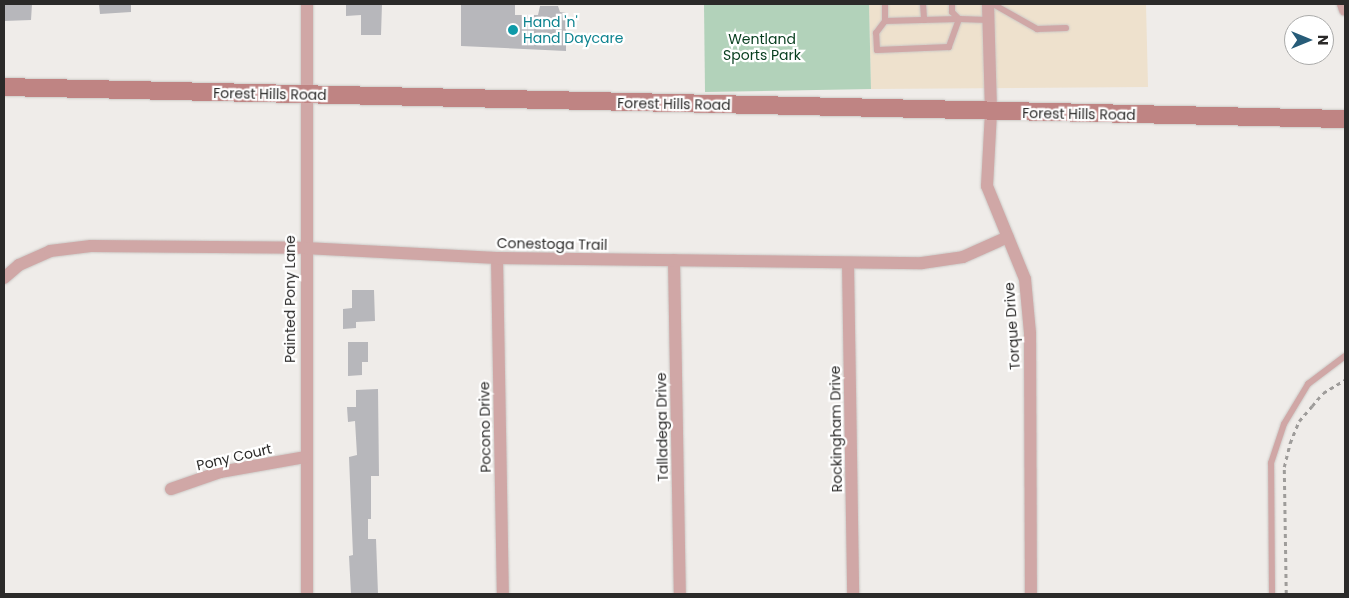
<!DOCTYPE html>
<html>
<head>
<meta charset="utf-8">
<style>
  body { margin:0 }
  #map { position:relative; width:1349px; height:598px; overflow:hidden; background:#efece9; font-family:Poppins,sans-serif }
  div>[style] { position:absolute }
  .industrial>* { inset:0; background:#eee1cd }
  .green>* { inset:0; background:#b2d2ba }
  .building>* { inset:0; background:#b7b7bb }
  .path>* { height:2.5px; margin-top:-1.25px; transform-origin:0; background:repeating-linear-gradient(90deg,#9e9c9a 0 4px,transparent 0 8px) }
  .roads { filter:drop-shadow(0 0 1px #ccc9c6) drop-shadow(0 0 1px #ccc9c6) }
  .lane>* { height:6px; margin:-3px; padding:0 3px; transform-origin:3px; border-radius:3px; background:#d0a7a6 }
  .street>* { height:12px; margin:-6px; padding:0 6px; transform-origin:6px; border-radius:6px; background:#d0a7a6 }
  .secondary>* { height:18px; margin:-9px; padding:0 9px; transform-origin:9px; border-radius:9px; background:#bf8483 }
  .dots>* { width:14px; height:14px; translate:-50% -50%; box-sizing:border-box; border:2px solid #fff; border-radius:50% }
  span { translate:-50% -50%; white-space:nowrap; text-align:center; line-height:1.15; -webkit-text-stroke:4.5px #fff; paint-order:stroke }
  .culture-label { font-size:14px; color:#0d838f }
  .left { translate:0 -50%; text-align:left }
  .park-label { font-size:14px; color:#063d1d }
  .street-label { font-size:14px; color:#2b2a29 }
  .frame { position:absolute; inset:0; border:5px solid #2b2a29; pointer-events:none }
  .north { position:absolute; left:1284px; top:15px; width:50px; height:50px; box-sizing:border-box; background:#fff; border:1px solid #aaaaa9; border-radius:50%; rotate:90deg; font-size:14px; font-weight:700; line-height:20px; text-align:center; color:#2b2a29 }
  .north::after { content:''; display:block; margin:auto; width:18px; height:22px; background:#275c78; clip-path:polygon(50% 0,100% 100%,50% 72%,0 100%) }
</style>
</head>
<body>
<div id="map">
  <div class="industrial">
    <div style="clip-path:polygon(869px 4px,1146px 4px,1148px 87px,871px 89px)"></div>
  </div>
  <div class="green">
    <div style="clip-path:polygon(704px 4px,869px 4px,871px 89px,705px 92px)"></div>
  </div>
  <div class="building">
    <div style="clip-path:polygon(4px 4px,32px 4px,31px 20px,4px 21px)"></div>
    <div style="clip-path:polygon(99px 4px,131px 4px,131px 12px,100px 14px)"></div>
    <div style="clip-path:polygon(346px 4px,382px 4px,381px 35px,361px 35px,361px 15px,346px 16px)"></div>
    <div style="clip-path:polygon(461px 4px,515px 4px,515px 15px,538px 15px,540px 6px,558px 6px,560px 12px,566px 13px,566px 51px,461px 46px)"></div>
    <div style="clip-path:polygon(352px 290px,374px 290px,375px 321px,356px 322px,356px 328px,343px 329px,343px 309px,352px 308px)"></div>
    <div style="clip-path:polygon(348px 342px,368px 342px,368px 362px,362px 362px,362px 375px,348px 376px)"></div>
    <div style="clip-path:polygon(378px 389px,379px 476px,371px 476px,371px 519px,368px 519px,368px 539px,376px 539px,378px 594px,351px 594px,349px 556px,353px 555px,349px 457px,357px 455px,355px 421px,348px 422px,347px 407px,356px 407px,356px 390px)"></div>
  </div>
  <div class="path">
    <div style="left:1286px;top:594px;width:127px;rotate:-90.9deg"></div>
    <div style="left:1284px;top:467px;width:25px;rotate:-76deg"></div>
    <div style="left:1290px;top:443px;width:24px;rotate:-68deg"></div>
    <div style="left:1299px;top:421px;width:20px;rotate:-49deg"></div>
    <div style="left:1312px;top:406px;width:17px;rotate:-50deg"></div>
    <div style="left:1323px;top:393px;width:26px;rotate:-31deg"></div>
  </div>
  <div class="roads">
    <div class="lane">
      <div style="left:885px;top:4px;width:17px;rotate:90deg"></div>
      <div style="left:923px;top:4px;width:16px;rotate:86deg"></div>
      <div style="left:952px;top:4px;width:8px;rotate:90deg"></div>
      <div style="left:952px;top:12px;width:10px;rotate:45deg"></div>
      <div style="left:993px;top:4px;width:51px;rotate:29.6deg"></div>
      <div style="left:1037px;top:29px;width:29px;rotate:-2deg"></div>
      <div style="left:959px;top:19px;width:30px;rotate:110deg"></div>
      <div style="left:949px;top:47px;width:72px;rotate:177.6deg"></div>
      <div style="left:877px;top:50px;width:17px;rotate:-93deg"></div>
      <div style="left:876px;top:33px;width:15px;rotate:-53deg"></div>
      <div style="left:885px;top:21px;width:74px;rotate:-1.5deg"></div>
      <div style="left:959px;top:19px;width:29px;rotate:2deg"></div>
      <div style="left:1272px;top:594px;width:131px;rotate:-90.4deg"></div>
      <div style="left:1271px;top:463px;width:41px;rotate:-71.6deg"></div>
      <div style="left:1284px;top:424px;width:47px;rotate:-59deg"></div>
      <div style="left:1308px;top:384px;width:46px;rotate:-37.1deg"></div>
    </div>
    <div class="street">
      <div style="left:307px;top:4px;width:590px;rotate:90deg"></div>
      <div style="left:988px;top:4px;width:108px;rotate:88.4deg"></div>
      <div style="left:991px;top:112px;width:74px;rotate:93.1deg"></div>
      <div style="left:987px;top:186px;width:100px;rotate:67.8deg"></div>
      <div style="left:1025px;top:279px;width:54px;rotate:84.7deg"></div>
      <div style="left:1030px;top:333px;width:261px;rotate:89.8deg"></div>
      <div style="left:1343px;top:4px;width:6px;rotate:72deg"></div>
      <div style="left:497px;top:258px;width:336px;rotate:89deg"></div>
      <div style="left:674px;top:260px;width:334px;rotate:89deg"></div>
      <div style="left:848px;top:263px;width:331px;rotate:89.1deg"></div>
      <div style="left:4px;top:278px;width:20px;rotate:-41deg"></div>
      <div style="left:19px;top:265px;width:34px;rotate:-24deg"></div>
      <div style="left:50px;top:251px;width:41px;rotate:-7deg"></div>
      <div style="left:91px;top:246px;width:214px;rotate:0.5deg"></div>
      <div style="left:305px;top:248px;width:192px;rotate:3deg"></div>
      <div style="left:497px;top:258px;width:425px;rotate:0.7deg"></div>
      <div style="left:922px;top:263px;width:41px;rotate:-8.3deg"></div>
      <div style="left:963px;top:257px;width:49px;rotate:-24deg"></div>
      <div style="left:171px;top:489px;width:52px;rotate:-19.1deg"></div>
      <div style="left:220px;top:472px;width:86px;rotate:-10deg"></div>
    </div>
    <div class="secondary">
      <div style="left:4px;top:87px;width:1341px;rotate:1.37deg"></div>
    </div>
  </div>
  <div class="dots">
    <div style="left:513px;top:30px;background:#0f9aa8"></div>
  </div>
  <div class="culture-label">
    <span class="left" style="left:523px;top:30px">Hand 'n'<br>Hand Daycare</span>
  </div>
  <div class="park-label">
    <span style="left:762px;top:47px">Wentland<br>Sports Park</span>
  </div>
  <div class="street-label">
    <span style="left:270px;top:94px;rotate:1deg">Forest Hills Road</span>
    <span style="left:674px;top:104px;rotate:1deg">Forest Hills Road</span>
    <span style="left:1079px;top:114px;rotate:1deg">Forest Hills Road</span>
    <span style="left:552px;top:244px;rotate:1deg">Conestoga Trail</span>
    <span style="left:290px;top:299px;rotate:-90deg">Painted Pony Lane</span>
    <span style="left:1012px;top:326px;rotate:-94deg">Torque Drive</span>
    <span style="left:485px;top:427px;rotate:-91deg">Pocono Drive</span>
    <span style="left:662px;top:427px;rotate:-91deg">Talladega Drive</span>
    <span style="left:836px;top:429px;rotate:-91deg">Rockingham Drive</span>
    <span style="left:234px;top:457px;rotate:-13deg">Pony Court</span>
  </div>
  <div class="frame"></div>
  <div class="north">N</div>
</div>
</body>
</html>
